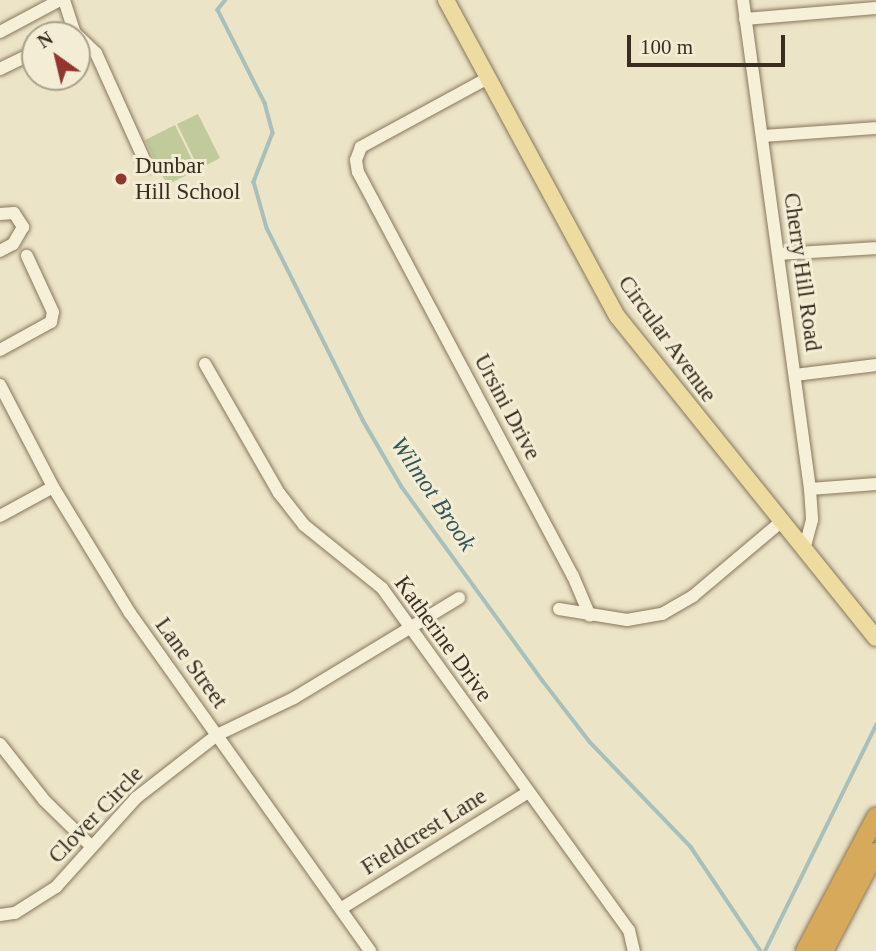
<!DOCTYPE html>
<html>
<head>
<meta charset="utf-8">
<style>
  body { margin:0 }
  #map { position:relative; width:876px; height:951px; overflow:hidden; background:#ece4c6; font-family:"Times New Roman",serif }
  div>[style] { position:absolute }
  .green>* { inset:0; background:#c1ca9a }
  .stream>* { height:3.5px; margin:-1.75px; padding:0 1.75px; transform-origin:1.75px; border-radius:1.75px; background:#a7c0bb }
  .roads { filter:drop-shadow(0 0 2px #87765d) drop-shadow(0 0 2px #87765d) }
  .minor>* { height:12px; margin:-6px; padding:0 6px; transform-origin:6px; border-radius:6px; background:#f7f0d9 }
  .major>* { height:16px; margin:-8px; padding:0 8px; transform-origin:8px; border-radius:8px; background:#eddba0 }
  .highway>* { height:18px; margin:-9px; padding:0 9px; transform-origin:9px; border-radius:9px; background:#d7aa5b }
  .dots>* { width:19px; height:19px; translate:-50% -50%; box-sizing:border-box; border:4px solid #f4edd5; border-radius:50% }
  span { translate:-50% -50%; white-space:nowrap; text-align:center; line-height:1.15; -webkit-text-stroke:6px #f4edd5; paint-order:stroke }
  .poi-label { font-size:23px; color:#382d20 }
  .left { translate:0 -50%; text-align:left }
  .street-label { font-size:23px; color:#382d20 }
  .water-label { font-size:24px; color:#305657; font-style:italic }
  .north { position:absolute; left:21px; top:21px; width:70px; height:70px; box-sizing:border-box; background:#f4edd5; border:2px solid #a9a08d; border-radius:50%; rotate:326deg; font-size:19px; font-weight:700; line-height:28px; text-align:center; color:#382d20 }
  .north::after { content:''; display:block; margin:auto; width:24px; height:32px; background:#93362f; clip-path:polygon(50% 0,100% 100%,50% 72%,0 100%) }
  .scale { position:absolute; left:627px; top:35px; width:158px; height:32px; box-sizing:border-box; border:4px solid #382d20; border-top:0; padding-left:9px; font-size:21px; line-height:24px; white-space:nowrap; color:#382d20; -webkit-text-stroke:5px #f4edd5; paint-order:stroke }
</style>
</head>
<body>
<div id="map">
  <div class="green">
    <div style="clip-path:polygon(198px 114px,220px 158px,199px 169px,177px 124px)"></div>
    <div style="clip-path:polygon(175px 125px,197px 170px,167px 185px,145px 140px)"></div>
  </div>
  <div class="stream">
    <div style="left:226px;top:0;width:13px;rotate:129deg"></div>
    <div style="left:218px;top:10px;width:104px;rotate:63.2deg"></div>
    <div style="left:265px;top:103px;width:31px;rotate:75deg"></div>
    <div style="left:273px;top:133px;width:53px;rotate:111.2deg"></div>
    <div style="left:254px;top:182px;width:48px;rotate:74.2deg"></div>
    <div style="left:267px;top:228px;width:215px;rotate:63.4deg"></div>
    <div style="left:363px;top:420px;width:78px;rotate:59.8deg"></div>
    <div style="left:402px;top:487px;width:240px;rotate:54deg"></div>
    <div style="left:543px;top:681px;width:77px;rotate:52.4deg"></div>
    <div style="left:590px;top:742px;width:146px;rotate:46.1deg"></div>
    <div style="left:691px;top:847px;width:125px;rotate:56.1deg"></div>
    <div style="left:765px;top:951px;width:252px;rotate:-63.8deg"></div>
  </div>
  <div class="roads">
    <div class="minor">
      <div style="left:64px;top:0;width:35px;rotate:72deg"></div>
      <div style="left:75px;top:33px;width:29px;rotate:44deg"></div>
      <div style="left:96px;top:53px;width:124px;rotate:65.7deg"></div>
      <div style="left:743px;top:0;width:494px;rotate:82.2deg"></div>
      <div style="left:810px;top:489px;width:31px;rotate:86deg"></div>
      <div style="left:812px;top:520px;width:30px;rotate:105deg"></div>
      <div style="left:745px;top:19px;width:131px;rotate:-4.8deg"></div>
      <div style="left:0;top:32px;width:68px;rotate:-28.1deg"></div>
      <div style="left:0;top:69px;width:39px;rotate:-26deg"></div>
      <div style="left:488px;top:78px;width:145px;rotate:151.5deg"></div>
      <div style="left:361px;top:147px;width:14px;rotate:111deg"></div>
      <div style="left:356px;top:160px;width:12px;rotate:81deg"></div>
      <div style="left:358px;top:172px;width:458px;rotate:62deg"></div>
      <div style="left:573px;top:576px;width:43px;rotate:67deg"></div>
      <div style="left:762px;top:136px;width:114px;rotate:-4deg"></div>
      <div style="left:0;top:214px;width:14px;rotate:-4deg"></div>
      <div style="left:14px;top:213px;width:17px;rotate:57deg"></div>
      <div style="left:23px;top:227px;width:20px;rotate:120deg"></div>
      <div style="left:13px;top:244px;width:15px;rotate:152deg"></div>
      <div style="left:779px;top:254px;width:97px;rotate:-3.5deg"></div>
      <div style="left:0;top:350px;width:58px;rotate:-28.8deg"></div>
      <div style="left:51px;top:322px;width:10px;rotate:-79deg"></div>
      <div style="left:53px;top:312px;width:62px;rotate:-114.9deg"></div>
      <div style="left:205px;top:364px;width:149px;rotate:60.2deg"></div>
      <div style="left:279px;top:493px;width:41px;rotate:52deg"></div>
      <div style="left:304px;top:525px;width:100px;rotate:38.9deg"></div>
      <div style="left:382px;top:588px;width:422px;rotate:54.2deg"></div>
      <div style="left:629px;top:930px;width:22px;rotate:77deg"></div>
      <div style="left:795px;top:375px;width:82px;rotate:-7deg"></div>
      <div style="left:0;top:385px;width:115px;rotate:62.5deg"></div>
      <div style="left:53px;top:487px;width:148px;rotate:58.6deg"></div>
      <div style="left:130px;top:613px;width:415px;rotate:54.6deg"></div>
      <div style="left:810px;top:489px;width:66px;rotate:-4.3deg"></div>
      <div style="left:0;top:516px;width:60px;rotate:-28.7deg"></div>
      <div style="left:559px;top:609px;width:69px;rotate:9.2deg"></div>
      <div style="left:627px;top:620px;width:36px;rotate:-10deg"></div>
      <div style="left:662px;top:614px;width:36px;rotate:-30deg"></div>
      <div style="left:693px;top:596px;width:115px;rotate:-40.1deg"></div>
      <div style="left:0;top:744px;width:71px;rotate:51.8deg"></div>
      <div style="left:44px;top:800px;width:66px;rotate:44.4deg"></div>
      <div style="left:342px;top:908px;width:219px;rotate:-31.9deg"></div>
      <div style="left:0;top:915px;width:15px;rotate:-8deg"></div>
      <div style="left:15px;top:913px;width:49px;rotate:-32.4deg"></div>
      <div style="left:56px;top:887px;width:120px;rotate:-48deg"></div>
      <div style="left:136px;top:798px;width:103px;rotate:-37.9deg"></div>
      <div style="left:217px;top:735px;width:85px;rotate:-25.7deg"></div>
      <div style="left:294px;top:698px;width:193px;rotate:-31.2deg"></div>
    </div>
    <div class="major">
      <div style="left:446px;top:0;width:359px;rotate:61.6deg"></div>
      <div style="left:617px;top:316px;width:413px;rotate:51.2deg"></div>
    </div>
    <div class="highway">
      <div style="left:805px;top:951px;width:152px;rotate:-62.1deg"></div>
      <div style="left:824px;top:951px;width:112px;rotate:-62.3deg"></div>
    </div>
  </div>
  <div class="dots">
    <div style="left:121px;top:179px;background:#93362f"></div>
  </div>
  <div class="poi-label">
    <span class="left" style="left:135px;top:179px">Dunbar<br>Hill School</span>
  </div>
  <div class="street-label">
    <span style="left:802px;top:272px;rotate:82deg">Cherry Hill Road</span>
    <span style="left:667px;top:339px;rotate:54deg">Circular Avenue</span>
    <span style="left:507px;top:407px;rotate:62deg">Ursini Drive</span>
    <span style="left:443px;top:639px;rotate:54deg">Katherine Drive</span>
    <span style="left:191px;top:663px;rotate:54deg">Lane Street</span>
    <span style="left:96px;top:815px;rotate:-46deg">Clover Circle</span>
    <span style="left:424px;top:832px;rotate:-32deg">Fieldcrest Lane</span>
  </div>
  <div class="water-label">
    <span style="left:433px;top:494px;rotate:56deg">Wilmot Brook</span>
  </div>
  <div class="north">N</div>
  <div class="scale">100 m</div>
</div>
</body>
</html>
